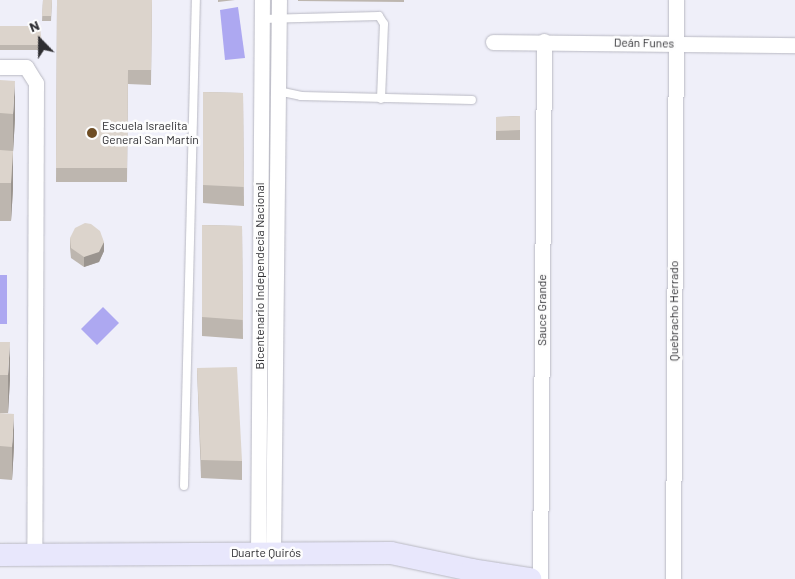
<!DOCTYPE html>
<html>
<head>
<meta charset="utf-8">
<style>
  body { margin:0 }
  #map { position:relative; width:795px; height:579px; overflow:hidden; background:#efeff9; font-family:Barlow,sans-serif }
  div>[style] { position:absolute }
  .water>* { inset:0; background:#ada8f1 }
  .roads { filter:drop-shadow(0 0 1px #b9b9c3) drop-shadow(0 0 1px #b9b9c3) }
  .service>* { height:8px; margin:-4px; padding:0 4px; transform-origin:4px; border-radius:4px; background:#fff }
  .minor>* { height:15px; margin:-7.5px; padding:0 7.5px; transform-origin:7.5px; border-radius:7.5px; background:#fff }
  .secondary>* { height:22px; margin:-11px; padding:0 11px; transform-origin:11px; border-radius:11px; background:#e8e7fc }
  .wall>* { inset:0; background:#bdb6af }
  .shaded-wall>* { inset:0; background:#9a948f }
  .building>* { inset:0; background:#dcd4cc }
  .dots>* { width:14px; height:14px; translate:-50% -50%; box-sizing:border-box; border:2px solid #fdfdfd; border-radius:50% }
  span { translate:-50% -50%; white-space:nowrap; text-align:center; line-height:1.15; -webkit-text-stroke:5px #fdfdfd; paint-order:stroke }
  .street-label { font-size:12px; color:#2e2e32 }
  .poi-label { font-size:12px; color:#2e2e32 }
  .left { translate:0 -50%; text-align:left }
  .north { position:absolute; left:15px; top:15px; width:50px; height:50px; -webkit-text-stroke:4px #fdfdfd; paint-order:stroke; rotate:338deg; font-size:14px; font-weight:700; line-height:20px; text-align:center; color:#2e2e32 }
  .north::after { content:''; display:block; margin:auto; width:18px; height:22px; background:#2e2e32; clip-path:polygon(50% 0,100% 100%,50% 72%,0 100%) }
</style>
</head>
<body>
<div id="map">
  <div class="water">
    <div style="clip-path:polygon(238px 7px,245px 58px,225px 60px,220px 10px)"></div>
    <div style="clip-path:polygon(0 275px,7px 275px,7px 324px,0 324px)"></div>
    <div style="clip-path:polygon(103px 307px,119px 323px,97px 345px,81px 329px)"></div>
  </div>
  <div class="roads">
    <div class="service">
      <div style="left:262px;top:19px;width:117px;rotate:-1.5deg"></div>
      <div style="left:379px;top:16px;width:9px;rotate:58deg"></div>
      <div style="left:384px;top:24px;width:75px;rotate:92.3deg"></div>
      <div style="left:278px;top:91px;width:24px;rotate:12deg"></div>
      <div style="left:301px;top:96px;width:171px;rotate:1.3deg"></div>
      <div style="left:184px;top:486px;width:486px;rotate:-88.6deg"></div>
    </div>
    <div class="minor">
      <div style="left:493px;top:42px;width:302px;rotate:0.6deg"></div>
      <div style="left:0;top:67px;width:26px"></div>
      <div style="left:26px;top:67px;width:19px;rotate:58deg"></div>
      <div style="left:36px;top:83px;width:472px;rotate:90.2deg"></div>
      <div style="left:273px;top:552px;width:552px;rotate:-89.38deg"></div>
      <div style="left:258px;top:553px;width:553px;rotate:-89.59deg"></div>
      <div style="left:540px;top:579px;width:538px;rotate:-89.57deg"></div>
      <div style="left:673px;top:579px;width:579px;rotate:-89.7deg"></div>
    </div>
    <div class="secondary">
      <div style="left:0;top:555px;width:391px;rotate:-0.3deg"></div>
      <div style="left:391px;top:553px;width:83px;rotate:11.9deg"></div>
      <div style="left:472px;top:570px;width:59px;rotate:8.8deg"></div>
    </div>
  </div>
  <div class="wall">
    <div style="clip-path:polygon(43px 0,52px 0,51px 21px,42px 21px)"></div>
    <div style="clip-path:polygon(57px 0,152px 0,151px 85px,128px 84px,127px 182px,56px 182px)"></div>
    <div style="clip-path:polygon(218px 0,235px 0,218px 2px)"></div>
    <div style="clip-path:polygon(298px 0,404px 0,404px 2px,298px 1px)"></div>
    <div style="clip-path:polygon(0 26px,42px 45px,42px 50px,0 50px)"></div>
    <div style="clip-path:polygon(0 80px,15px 119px,13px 152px,13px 189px,11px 221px,0 221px)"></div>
    <div style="clip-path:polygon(203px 92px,243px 93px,244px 206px,203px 203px)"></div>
    <div style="clip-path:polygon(520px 116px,520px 140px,496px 140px,496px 117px)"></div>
    <div style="clip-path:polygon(202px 225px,242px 226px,243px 339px,202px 336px)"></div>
    <div style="clip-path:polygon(70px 238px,104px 251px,99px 262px,84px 267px,71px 258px,70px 248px)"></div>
    <div style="clip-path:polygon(0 342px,10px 380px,8px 413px,0 413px)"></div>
    <div style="clip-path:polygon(197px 368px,242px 461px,242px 480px,201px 478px)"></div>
    <div style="clip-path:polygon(0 413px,14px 447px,12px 480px,0 479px)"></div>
  </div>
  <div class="shaded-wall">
    <div style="clip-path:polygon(15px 81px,15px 119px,13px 152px,13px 114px)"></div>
    <div style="clip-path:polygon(13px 151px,13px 189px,11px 221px,11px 183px)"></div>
    <div style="clip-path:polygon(104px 242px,104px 251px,99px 262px,84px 267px,84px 257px)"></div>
    <div style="clip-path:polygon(10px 342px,10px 380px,8px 413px,8px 375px)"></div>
    <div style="clip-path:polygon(14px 414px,14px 447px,12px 480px,12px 447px)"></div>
  </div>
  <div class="building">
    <div style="clip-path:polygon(43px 0,52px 0,51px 16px,42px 16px)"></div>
    <div style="clip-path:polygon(57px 0,152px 0,151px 70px,128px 70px,127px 168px,56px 168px)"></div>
    <div style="clip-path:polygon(0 26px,40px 26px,42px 45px,0 45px)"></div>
    <div style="clip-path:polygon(0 80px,15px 81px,13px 114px,0 113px)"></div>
    <div style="clip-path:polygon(203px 92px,243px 93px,244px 187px,203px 185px)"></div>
    <div style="clip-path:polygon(520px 116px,520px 130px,496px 131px,496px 117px)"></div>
    <div style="clip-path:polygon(0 150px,13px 151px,11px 183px,0 183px)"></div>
    <div style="clip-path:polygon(85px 223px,91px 224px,100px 231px,104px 242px,99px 252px,84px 257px,71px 248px,70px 238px,75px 228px)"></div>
    <div style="clip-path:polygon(202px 225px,242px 226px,243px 320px,202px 317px)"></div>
    <div style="clip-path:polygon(0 342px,10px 342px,8px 375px,0 375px)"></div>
    <div style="clip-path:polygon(237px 367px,242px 461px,201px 460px,197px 368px)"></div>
    <div style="clip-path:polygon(0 413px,14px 414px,12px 447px,0 446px)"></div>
  </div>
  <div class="dots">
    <div style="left:92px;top:133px;background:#6f4e25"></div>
  </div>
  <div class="street-label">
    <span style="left:644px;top:43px;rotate:1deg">Deán Funes</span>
    <span style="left:260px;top:276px;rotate:-90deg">Bicentenario Independecia Nacional</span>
    <span style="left:542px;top:310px;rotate:-90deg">Sauce Grande</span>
    <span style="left:674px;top:311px;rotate:-90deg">Quebracho Herrado</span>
    <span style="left:266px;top:553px">Duarte Quirós</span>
  </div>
  <div class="poi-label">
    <span class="left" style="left:102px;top:133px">Escuela Israelita<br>General San Martín</span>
  </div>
  <div class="north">N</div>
</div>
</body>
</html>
